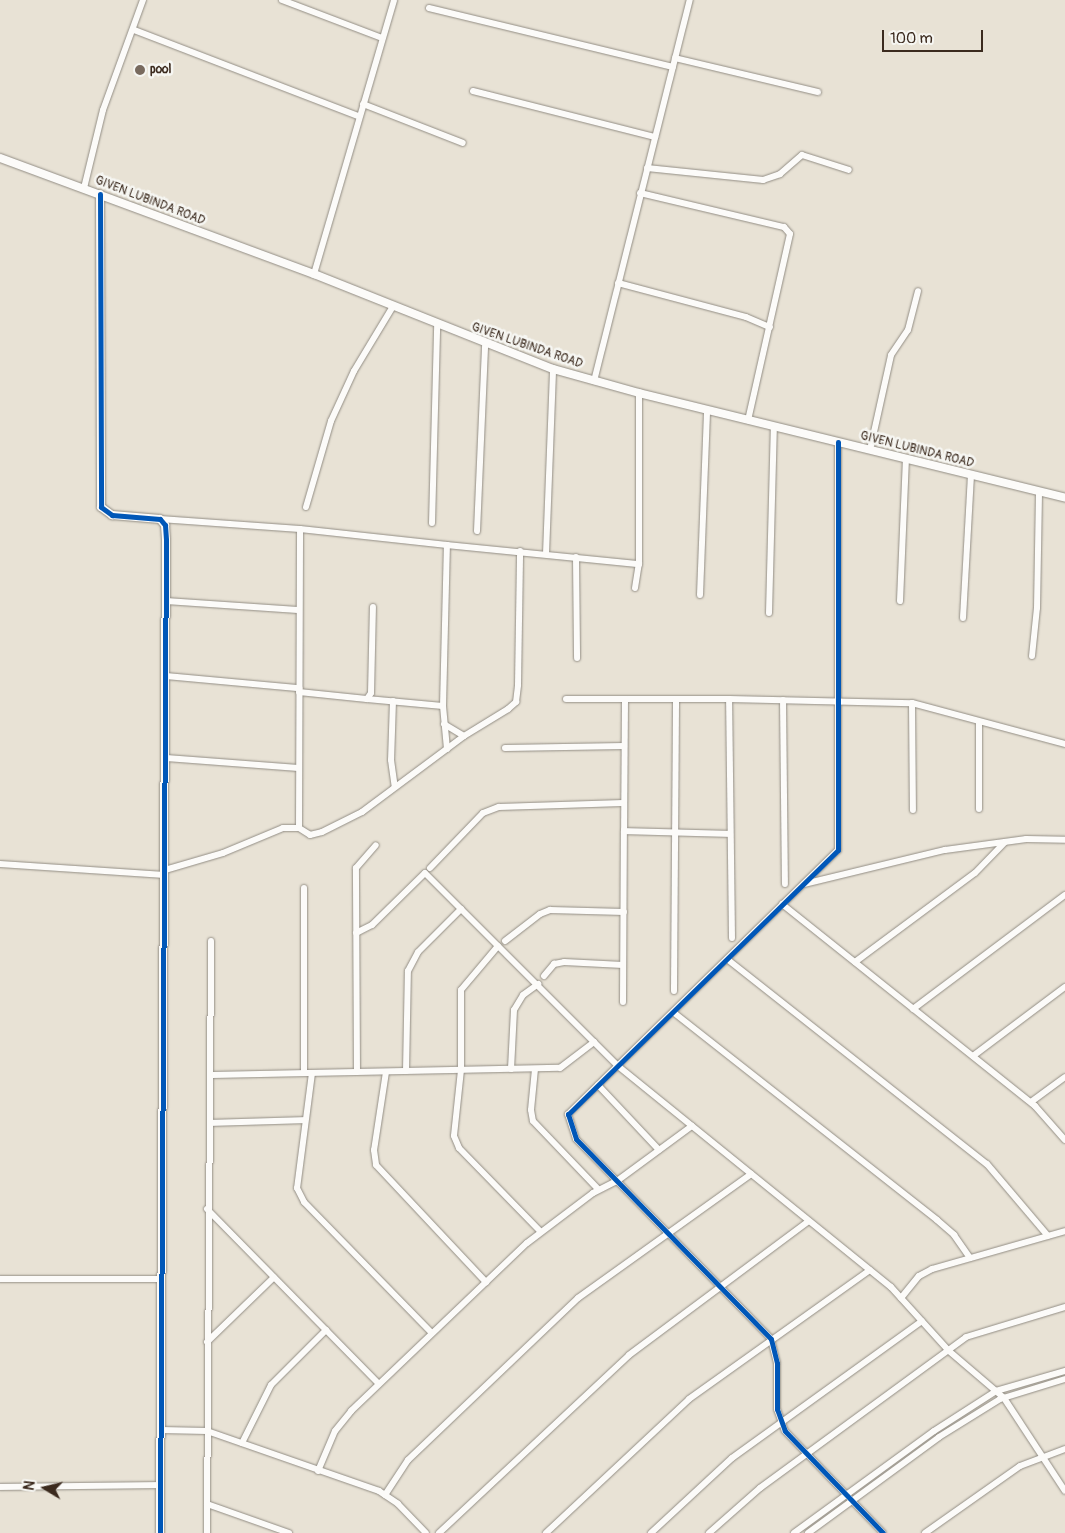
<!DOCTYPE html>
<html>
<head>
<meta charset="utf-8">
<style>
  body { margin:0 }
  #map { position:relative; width:1065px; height:1533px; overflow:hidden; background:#e8e2d5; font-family:Pangolin,sans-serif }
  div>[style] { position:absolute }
  .roads { filter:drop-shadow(0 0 1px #928d84) drop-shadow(0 0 1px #928d84) }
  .minor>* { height:6px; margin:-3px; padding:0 3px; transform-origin:3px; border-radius:3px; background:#fcfbf9 }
  .tertiary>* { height:8px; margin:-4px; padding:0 4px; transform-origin:4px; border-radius:4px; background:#fcfbf9 }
  .cycleway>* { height:5px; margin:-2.5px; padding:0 2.5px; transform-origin:2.5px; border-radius:2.5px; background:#0057b8 }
  .dots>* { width:14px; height:14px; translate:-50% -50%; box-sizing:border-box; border:2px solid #f6f6f2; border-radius:50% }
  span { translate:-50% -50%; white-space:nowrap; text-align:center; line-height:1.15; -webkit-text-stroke:5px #f6f6f2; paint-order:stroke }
  .poi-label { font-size:12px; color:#3b2a1e; font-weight:700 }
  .left { translate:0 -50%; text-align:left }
  .street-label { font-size:12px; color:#3b2a1e }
  .north { position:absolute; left:20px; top:1463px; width:50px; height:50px; -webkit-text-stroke:4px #f6f6f2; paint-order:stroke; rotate:279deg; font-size:14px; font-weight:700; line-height:20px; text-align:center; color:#3b2a1e }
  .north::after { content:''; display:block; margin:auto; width:18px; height:22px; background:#3b2a1e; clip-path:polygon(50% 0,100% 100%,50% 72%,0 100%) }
  .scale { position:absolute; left:882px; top:30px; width:101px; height:22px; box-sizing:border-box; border:2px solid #3b2a1e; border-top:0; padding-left:6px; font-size:15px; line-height:18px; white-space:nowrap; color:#3b2a1e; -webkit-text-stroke:4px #f6f6f2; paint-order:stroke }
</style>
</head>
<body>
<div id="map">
  <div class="roads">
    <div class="minor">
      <div style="left:282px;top:0;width:107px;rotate:20.8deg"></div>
      <div style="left:429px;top:8px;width:251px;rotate:13.6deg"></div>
      <div style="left:134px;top:30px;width:240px;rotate:21deg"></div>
      <div style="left:675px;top:58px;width:147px;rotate:13.4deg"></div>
      <div style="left:473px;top:91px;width:188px;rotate:14.2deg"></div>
      <div style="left:363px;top:104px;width:107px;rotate:21.3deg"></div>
      <div style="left:647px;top:168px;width:117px;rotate:5.9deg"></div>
      <div style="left:763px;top:180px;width:18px;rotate:-19deg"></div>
      <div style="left:780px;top:174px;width:29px;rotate:-41deg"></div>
      <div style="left:802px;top:155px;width:49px;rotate:17.7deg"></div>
      <div style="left:84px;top:188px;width:80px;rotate:-76.3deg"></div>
      <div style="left:103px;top:110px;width:117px;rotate:-70deg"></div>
      <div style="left:640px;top:193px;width:148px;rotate:13.3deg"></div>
      <div style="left:784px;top:227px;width:9px;rotate:49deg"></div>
      <div style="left:790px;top:234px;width:191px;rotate:102.7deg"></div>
      <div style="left:314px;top:274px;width:285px;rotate:-73.7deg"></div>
      <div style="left:618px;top:283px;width:132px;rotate:14.9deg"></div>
      <div style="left:746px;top:317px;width:26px;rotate:23deg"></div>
      <div style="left:594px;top:381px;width:393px;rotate:-75.9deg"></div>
      <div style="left:838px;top:442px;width:408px;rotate:90deg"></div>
      <div style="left:838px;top:850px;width:378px;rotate:135.6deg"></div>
      <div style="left:568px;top:1114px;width:26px;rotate:72deg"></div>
      <div style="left:576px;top:1139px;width:279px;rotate:45.7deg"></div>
      <div style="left:771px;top:1339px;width:25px;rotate:76deg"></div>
      <div style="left:777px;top:1363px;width:46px;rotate:90deg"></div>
      <div style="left:777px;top:1409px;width:23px;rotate:70deg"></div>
      <div style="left:785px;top:1431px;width:141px;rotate:46.1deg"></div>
      <div style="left:870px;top:450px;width:97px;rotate:-77.5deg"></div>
      <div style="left:891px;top:355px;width:30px;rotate:-56deg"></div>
      <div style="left:908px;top:330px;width:40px;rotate:-75.6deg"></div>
      <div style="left:306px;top:507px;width:90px;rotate:-73.8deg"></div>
      <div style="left:331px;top:421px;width:55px;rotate:-65.3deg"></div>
      <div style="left:354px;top:371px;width:74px;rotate:-58.9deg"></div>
      <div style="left:160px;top:519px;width:140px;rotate:4.1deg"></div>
      <div style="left:300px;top:529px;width:148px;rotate:6.2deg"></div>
      <div style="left:432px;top:523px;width:197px;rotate:-88.5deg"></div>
      <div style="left:477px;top:531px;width:186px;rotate:-87.5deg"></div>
      <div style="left:546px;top:554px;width:185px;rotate:-87.8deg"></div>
      <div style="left:576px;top:557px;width:101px;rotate:89.4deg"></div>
      <div style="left:635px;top:588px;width:24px;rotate:-81deg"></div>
      <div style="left:639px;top:564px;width:171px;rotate:-90deg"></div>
      <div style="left:700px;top:595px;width:185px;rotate:-87.8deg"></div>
      <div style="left:166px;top:601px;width:132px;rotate:3.9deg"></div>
      <div style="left:900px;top:601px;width:142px;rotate:-87.6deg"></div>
      <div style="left:769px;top:613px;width:187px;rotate:-88.5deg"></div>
      <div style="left:963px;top:618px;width:143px;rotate:-86.8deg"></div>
      <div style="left:1032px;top:656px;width:48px;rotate:-84.1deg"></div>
      <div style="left:1037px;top:608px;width:116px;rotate:-89deg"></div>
      <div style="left:166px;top:676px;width:134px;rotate:5.2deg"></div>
      <div style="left:299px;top:692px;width:68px;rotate:5.9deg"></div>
      <div style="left:367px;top:699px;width:7px;rotate:-56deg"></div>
      <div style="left:371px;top:693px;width:86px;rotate:-88.7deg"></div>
      <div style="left:367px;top:699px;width:76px;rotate:5.3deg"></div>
      <div style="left:566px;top:699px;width:163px"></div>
      <div style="left:625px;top:699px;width:132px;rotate:90.4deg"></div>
      <div style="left:624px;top:831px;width:106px;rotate:1.6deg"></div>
      <div style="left:783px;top:700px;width:184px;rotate:89.4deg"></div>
      <div style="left:393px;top:701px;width:59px;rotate:91.9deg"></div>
      <div style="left:391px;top:760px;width:27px;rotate:82deg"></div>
      <div style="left:912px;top:703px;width:107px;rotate:89.5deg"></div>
      <div style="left:444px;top:724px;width:23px;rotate:31deg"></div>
      <div style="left:505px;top:748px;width:119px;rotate:-1deg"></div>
      <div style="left:447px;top:749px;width:43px;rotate:-95.3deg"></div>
      <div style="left:443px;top:706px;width:161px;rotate:-88.6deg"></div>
      <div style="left:447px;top:545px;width:193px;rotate:5.7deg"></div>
      <div style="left:166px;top:758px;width:133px;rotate:4.3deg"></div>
      <div style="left:979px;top:809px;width:86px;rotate:-90deg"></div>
      <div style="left:299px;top:828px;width:299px;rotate:-89.8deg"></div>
      <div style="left:0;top:864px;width:165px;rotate:3.8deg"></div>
      <div style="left:430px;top:868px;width:76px;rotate:-46.1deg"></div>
      <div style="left:483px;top:813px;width:17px;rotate:-21deg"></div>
      <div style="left:499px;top:807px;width:124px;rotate:-1.8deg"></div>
      <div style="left:165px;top:870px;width:60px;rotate:-16.3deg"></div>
      <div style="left:223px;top:853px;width:65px;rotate:-22.6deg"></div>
      <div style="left:283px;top:828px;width:16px"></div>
      <div style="left:299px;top:828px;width:13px;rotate:32deg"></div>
      <div style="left:310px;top:835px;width:12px;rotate:-14deg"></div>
      <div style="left:322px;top:832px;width:45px;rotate:-26.6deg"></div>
      <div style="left:362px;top:812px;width:127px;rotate:-36.7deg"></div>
      <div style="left:464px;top:736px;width:52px;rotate:-31.5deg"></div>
      <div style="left:508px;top:709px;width:11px;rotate:-41deg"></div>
      <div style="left:516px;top:702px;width:17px;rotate:-83deg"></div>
      <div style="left:518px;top:685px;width:134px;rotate:-89.1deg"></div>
      <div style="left:804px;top:884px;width:145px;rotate:-13.6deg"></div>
      <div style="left:945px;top:850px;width:82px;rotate:-7.7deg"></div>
      <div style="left:1026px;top:839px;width:39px;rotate:1deg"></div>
      <div style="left:304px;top:888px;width:185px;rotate:90deg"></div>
      <div style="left:782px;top:904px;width:324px;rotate:38.6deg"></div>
      <div style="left:1035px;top:1106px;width:45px;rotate:48.6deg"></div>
      <div style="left:356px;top:933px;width:18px;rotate:-27deg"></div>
      <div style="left:372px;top:925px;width:74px;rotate:-44.5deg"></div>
      <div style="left:425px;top:873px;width:273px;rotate:45deg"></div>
      <div style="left:618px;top:1066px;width:351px;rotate:39deg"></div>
      <div style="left:891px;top:1287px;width:86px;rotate:47.8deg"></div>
      <div style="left:949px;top:1351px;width:72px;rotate:40.5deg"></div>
      <div style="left:1004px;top:1398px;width:111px;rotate:56.7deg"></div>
      <div style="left:732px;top:938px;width:239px;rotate:-90.7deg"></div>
      <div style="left:729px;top:699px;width:183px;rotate:1.3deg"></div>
      <div style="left:912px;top:703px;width:158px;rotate:15deg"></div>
      <div style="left:505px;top:941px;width:44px;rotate:-37.6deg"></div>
      <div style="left:540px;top:914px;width:11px;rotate:-22deg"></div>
      <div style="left:550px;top:910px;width:74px;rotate:1.5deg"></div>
      <div style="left:498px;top:946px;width:57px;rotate:130.1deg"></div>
      <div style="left:461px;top:990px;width:80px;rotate:90deg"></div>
      <div style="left:461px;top:1070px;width:66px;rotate:96.1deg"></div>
      <div style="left:454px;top:1136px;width:13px;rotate:67deg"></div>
      <div style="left:459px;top:1148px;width:117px;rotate:45.7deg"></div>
      <div style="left:727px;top:959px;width:331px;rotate:38.3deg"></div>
      <div style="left:987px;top:1164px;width:94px;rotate:49.7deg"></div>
      <div style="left:855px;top:962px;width:149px;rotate:-36.6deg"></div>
      <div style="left:975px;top:873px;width:43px;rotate:-45.9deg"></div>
      <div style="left:544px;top:976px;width:16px;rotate:-50deg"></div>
      <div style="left:554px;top:964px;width:10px;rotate:-11deg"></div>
      <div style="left:564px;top:962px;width:59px;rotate:2.9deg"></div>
      <div style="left:674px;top:991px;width:292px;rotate:-89.6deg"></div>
      <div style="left:623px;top:1002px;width:171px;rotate:-89.7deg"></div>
      <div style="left:913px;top:1009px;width:190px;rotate:-36.9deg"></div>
      <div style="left:673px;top:1012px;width:336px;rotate:38.2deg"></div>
      <div style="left:937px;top:1220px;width:23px;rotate:41deg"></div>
      <div style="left:954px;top:1235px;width:28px;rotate:55deg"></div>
      <div style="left:973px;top:1056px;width:115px;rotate:-36.9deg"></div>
      <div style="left:511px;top:1069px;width:59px;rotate:-87.1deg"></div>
      <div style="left:514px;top:1010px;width:17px;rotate:-59deg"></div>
      <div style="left:523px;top:995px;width:19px;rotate:-36deg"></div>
      <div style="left:535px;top:1069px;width:41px;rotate:95.6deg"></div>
      <div style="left:531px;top:1110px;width:11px;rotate:80deg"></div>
      <div style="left:533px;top:1121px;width:95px;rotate:46.3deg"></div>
      <div style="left:406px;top:1071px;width:100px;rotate:-88.9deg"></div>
      <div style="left:408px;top:971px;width:21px;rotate:-62deg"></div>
      <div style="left:418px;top:952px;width:61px;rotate:-45deg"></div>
      <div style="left:357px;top:1072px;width:204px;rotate:-90.3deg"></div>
      <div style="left:356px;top:868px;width:30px;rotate:-49deg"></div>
      <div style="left:386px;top:1072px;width:79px;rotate:98.7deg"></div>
      <div style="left:374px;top:1150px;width:15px;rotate:82deg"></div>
      <div style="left:376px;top:1165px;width:161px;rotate:46.8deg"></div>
      <div style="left:312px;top:1073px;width:116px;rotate:97.4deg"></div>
      <div style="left:297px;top:1188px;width:16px;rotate:63deg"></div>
      <div style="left:304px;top:1202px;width:183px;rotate:45.7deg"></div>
      <div style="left:212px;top:1075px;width:348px;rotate:-1.2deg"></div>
      <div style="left:560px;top:1068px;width:43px;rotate:-37.4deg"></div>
      <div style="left:598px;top:1085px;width:89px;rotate:46.8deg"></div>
      <div style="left:1031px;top:1102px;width:42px;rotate:-36.3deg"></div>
      <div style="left:211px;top:1123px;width:94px;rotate:-1.8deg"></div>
      <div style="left:207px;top:1209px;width:245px;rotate:45.5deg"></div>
      <div style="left:0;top:1279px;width:160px"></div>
      <div style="left:901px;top:1298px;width:28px;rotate:-51deg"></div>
      <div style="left:919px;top:1276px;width:15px;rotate:-28deg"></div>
      <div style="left:932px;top:1269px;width:138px;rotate:-15.9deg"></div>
      <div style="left:207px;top:1342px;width:93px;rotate:-44.1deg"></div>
      <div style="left:161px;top:1430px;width:46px;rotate:1.2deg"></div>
      <div style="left:207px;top:1431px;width:182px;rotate:19.2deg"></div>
      <div style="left:379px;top:1491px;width:23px;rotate:34deg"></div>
      <div style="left:398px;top:1504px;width:40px;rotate:46deg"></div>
      <div style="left:242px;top:1443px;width:65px;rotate:-63.4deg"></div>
      <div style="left:271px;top:1385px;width:78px;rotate:-45deg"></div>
      <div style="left:318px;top:1471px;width:43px;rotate:-67deg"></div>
      <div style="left:335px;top:1431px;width:26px;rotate:-51deg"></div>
      <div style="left:351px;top:1411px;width:243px;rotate:-43.7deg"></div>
      <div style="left:527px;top:1243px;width:83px;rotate:-37.1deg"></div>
      <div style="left:593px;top:1193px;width:27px;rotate:-27deg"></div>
      <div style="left:617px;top:1181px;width:93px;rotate:-36.3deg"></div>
      <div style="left:0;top:1487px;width:160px;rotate:-0.7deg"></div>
      <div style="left:385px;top:1495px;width:42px;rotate:-56.7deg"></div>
      <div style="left:408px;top:1460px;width:235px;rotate:-43.6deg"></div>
      <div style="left:578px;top:1298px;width:213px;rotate:-35.6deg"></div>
      <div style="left:207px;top:1504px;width:87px;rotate:19.5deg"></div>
      <div style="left:207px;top:1533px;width:592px;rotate:-89.61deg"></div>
      <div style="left:439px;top:1533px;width:260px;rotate:-43.1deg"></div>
      <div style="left:629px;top:1355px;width:224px;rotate:-36.7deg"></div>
      <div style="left:546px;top:1533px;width:196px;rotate:-43.1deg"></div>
      <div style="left:689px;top:1399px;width:222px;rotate:-35.5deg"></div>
      <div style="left:651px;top:1533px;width:110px;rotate:-42.8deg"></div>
      <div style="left:732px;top:1458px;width:234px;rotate:-35.8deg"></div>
      <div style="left:709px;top:1533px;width:68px;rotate:-41.4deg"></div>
      <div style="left:760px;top:1488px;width:255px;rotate:-36.2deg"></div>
      <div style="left:966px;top:1337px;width:103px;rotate:-16.9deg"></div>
      <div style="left:794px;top:1533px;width:173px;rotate:-36.1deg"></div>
      <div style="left:934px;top:1431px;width:74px;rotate:-32.8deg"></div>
      <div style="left:996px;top:1391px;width:72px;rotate:-16.2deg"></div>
      <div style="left:808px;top:1533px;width:162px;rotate:-36.2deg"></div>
      <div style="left:939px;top:1437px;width:72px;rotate:-31.9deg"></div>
      <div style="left:1000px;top:1399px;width:68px;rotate:-17.1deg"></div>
      <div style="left:925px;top:1533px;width:116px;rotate:-35.2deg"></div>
      <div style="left:1020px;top:1466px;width:48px;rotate:-20.7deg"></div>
    </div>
    <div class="tertiary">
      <div style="left:0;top:158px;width:335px;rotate:20.3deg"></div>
      <div style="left:314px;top:274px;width:257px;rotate:21.7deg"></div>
      <div style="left:553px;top:369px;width:89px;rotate:15.6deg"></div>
      <div style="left:639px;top:393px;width:439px;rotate:13.8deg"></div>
      <div style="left:100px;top:194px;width:313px;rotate:89.8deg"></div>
      <div style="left:101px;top:507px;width:14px;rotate:36deg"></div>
      <div style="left:112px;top:515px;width:48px;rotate:4.8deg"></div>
      <div style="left:160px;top:519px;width:8px;rotate:50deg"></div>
      <div style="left:165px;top:525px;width:15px;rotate:86deg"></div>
      <div style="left:166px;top:540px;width:993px;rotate:90.35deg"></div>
    </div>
  </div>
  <div class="cycleway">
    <div style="left:100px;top:194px;width:313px;rotate:89.8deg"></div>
    <div style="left:101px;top:507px;width:14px;rotate:36deg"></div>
    <div style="left:112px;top:515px;width:48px;rotate:4.8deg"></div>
    <div style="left:160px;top:519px;width:8px;rotate:50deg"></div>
    <div style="left:165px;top:525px;width:15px;rotate:86deg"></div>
    <div style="left:166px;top:540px;width:993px;rotate:90.35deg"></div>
    <div style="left:838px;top:442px;width:408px;rotate:90deg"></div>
    <div style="left:838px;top:850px;width:378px;rotate:135.6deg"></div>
    <div style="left:568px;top:1114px;width:26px;rotate:72deg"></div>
    <div style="left:576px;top:1139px;width:279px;rotate:45.7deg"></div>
    <div style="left:771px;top:1339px;width:25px;rotate:76deg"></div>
    <div style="left:777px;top:1363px;width:46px;rotate:90deg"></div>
    <div style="left:777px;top:1409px;width:23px;rotate:70deg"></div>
    <div style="left:785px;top:1431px;width:141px;rotate:46.1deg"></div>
  </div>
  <div class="dots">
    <div style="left:140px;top:70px;background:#786a5e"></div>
  </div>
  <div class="poi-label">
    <span class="left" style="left:150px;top:70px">pool</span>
  </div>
  <div class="street-label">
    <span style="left:150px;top:201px;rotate:21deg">GIVEN LUBINDA ROAD</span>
    <span style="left:527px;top:346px;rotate:19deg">GIVEN LUBINDA ROAD</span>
    <span style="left:917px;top:450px;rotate:14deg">GIVEN LUBINDA ROAD</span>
  </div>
  <div class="north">N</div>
  <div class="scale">100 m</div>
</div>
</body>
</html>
